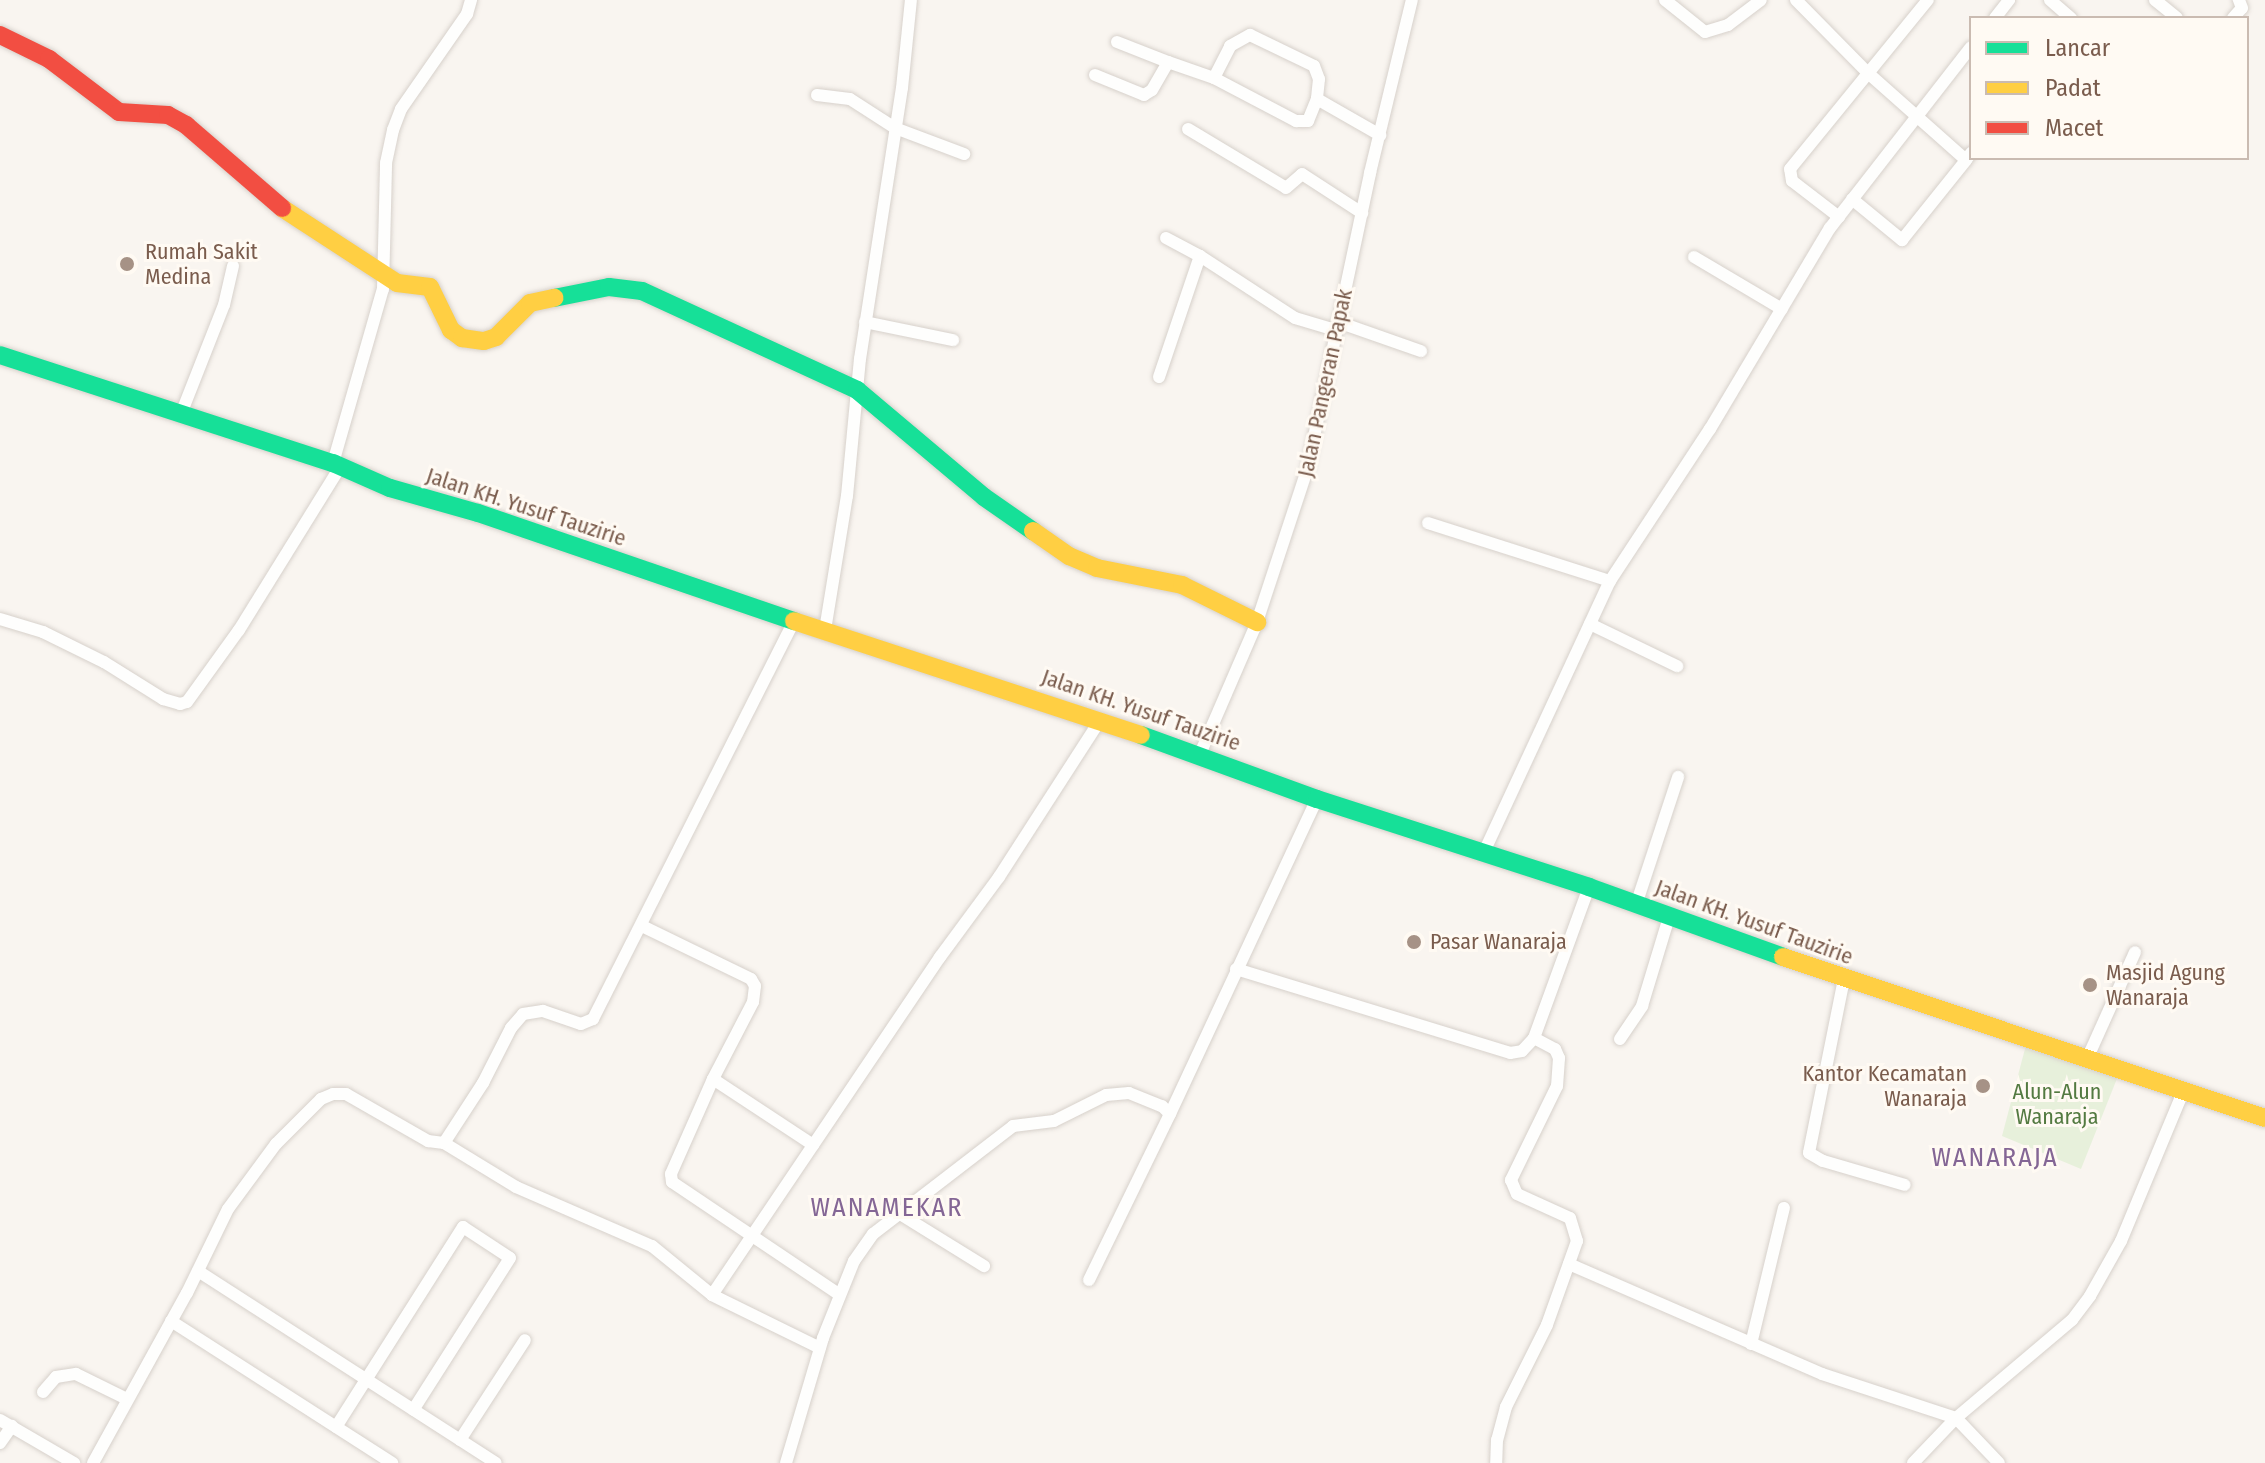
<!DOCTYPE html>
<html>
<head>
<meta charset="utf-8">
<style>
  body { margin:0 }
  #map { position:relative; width:2265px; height:1463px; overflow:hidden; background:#f9f5f0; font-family:"Fira Sans Condensed",sans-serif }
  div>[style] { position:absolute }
  .green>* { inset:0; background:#e7f0db }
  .roads { filter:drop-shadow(0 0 2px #d7d1cb) drop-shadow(0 0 2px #d7d1cb) }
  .street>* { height:12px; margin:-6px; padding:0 6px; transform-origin:6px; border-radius:6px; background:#fefefd }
  .fast>* { height:18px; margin:-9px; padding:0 9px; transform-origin:9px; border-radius:9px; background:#16e098 }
  .slow>* { height:18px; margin:-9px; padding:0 9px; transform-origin:9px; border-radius:9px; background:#ffcf43 }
  .jam>* { height:18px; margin:-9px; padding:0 9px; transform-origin:9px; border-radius:9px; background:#f24e42 }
  .dots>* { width:22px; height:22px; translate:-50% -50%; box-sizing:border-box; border:4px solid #fffaf3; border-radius:50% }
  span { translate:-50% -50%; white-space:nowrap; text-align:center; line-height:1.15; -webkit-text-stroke:6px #fffaf3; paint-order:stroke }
  .poi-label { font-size:22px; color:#7a5c4d }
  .left { translate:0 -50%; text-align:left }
  .right { translate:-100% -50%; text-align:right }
  .street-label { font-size:22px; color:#7a5c4d }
  .park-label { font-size:22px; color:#537a41 }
  .quarter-label { font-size:26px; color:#846695; letter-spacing:2px }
  .legend { position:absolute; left:1969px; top:16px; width:280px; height:144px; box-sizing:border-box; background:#fffaf3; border:2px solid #cabbb1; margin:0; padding:10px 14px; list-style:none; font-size:24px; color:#7a5c4d }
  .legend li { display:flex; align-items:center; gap:16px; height:40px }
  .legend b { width:40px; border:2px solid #cabbb1 }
</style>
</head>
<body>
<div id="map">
  <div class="green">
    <div style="clip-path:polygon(2026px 1045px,2118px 1076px,2081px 1169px,2002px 1136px)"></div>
  </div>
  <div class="roads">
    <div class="street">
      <div style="left:1665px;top:0;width:51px;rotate:38.7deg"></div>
      <div style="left:1705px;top:32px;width:24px;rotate:-17deg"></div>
      <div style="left:1728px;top:25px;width:41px;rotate:-37.1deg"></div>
      <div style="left:1796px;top:0;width:103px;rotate:45.4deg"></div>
      <div style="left:1868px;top:73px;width:131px;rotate:41.6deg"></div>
      <div style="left:1966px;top:160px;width:9px;rotate:-54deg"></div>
      <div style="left:2050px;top:0;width:28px;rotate:41deg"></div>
      <div style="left:2155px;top:0;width:28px;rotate:39deg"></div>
      <div style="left:1995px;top:18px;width:23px;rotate:-52deg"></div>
      <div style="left:2233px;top:18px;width:13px;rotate:-48deg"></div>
      <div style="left:2242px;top:8px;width:9px;rotate:-111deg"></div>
      <div style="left:1117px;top:42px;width:55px;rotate:21.4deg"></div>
      <div style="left:1095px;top:75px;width:53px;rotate:22.2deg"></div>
      <div style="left:1144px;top:95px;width:9px;rotate:-32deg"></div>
      <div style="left:1152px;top:90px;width:32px;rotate:-60deg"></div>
      <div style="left:1168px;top:62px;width:49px;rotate:19.2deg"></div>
      <div style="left:1214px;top:78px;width:93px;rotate:27.7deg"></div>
      <div style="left:1296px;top:121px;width:12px"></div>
      <div style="left:1308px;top:121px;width:24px;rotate:-68deg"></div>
      <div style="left:1317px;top:99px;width:73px;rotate:29.7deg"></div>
      <div style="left:1214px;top:78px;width:36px;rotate:-63deg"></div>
      <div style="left:1230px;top:46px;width:23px;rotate:-29deg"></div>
      <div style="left:1250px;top:35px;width:71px;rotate:25.8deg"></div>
      <div style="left:1314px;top:66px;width:14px;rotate:69deg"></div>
      <div style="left:1319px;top:79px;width:20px;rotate:96deg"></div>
      <div style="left:817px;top:95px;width:33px;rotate:7deg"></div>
      <div style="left:850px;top:99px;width:54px;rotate:32.8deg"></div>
      <div style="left:895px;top:128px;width:74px;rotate:20.6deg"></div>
      <div style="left:1188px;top:129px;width:114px;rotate:31deg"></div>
      <div style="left:1286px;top:188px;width:21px;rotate:-41deg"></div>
      <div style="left:1302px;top:174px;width:72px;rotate:33deg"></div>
      <div style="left:1852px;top:199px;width:65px;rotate:39.4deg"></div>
      <div style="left:1902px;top:240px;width:102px;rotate:-51.3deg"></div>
      <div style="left:1839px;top:217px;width:59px;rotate:-142.5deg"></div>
      <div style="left:1792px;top:181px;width:12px;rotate:-99deg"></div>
      <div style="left:1790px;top:169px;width:218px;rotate:-50.8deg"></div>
      <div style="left:1166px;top:238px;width:38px;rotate:28deg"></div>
      <div style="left:1200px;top:256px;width:113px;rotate:33.1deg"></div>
      <div style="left:1295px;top:318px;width:42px;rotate:16.7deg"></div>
      <div style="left:1694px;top:257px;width:102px;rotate:30.6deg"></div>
      <div style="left:865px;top:322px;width:90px;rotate:11.6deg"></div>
      <div style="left:1338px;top:322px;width:88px;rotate:19.3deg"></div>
      <div style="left:1159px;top:377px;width:128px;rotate:-71.3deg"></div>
      <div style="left:181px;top:414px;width:117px;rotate:-68.5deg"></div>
      <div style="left:224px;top:305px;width:40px;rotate:-77deg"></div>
      <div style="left:333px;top:463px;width:181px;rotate:-74deg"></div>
      <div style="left:383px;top:289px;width:126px;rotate:-88.6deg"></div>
      <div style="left:386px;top:163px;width:34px;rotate:-78deg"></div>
      <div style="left:393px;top:130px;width:22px;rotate:-69deg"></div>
      <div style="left:401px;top:109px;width:116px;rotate:-55.2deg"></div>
      <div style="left:467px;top:14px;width:15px;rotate:-74deg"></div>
      <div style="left:1428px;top:523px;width:191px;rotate:17.7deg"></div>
      <div style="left:0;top:619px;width:45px;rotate:16.8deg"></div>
      <div style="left:43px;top:632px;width:68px;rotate:26.2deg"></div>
      <div style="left:104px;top:662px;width:70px;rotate:32.1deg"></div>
      <div style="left:163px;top:699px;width:18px;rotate:16deg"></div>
      <div style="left:180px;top:704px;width:7px;rotate:-16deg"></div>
      <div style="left:187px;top:702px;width:89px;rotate:-54.2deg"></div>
      <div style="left:239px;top:630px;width:192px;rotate:-58.2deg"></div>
      <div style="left:1590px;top:624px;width:97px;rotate:25.8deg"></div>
      <div style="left:825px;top:630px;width:136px;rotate:-80.7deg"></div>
      <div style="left:847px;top:496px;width:138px;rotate:-84.6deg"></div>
      <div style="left:860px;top:359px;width:274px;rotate:-81.2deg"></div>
      <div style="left:902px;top:88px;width:88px;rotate:-84.2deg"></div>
      <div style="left:1200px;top:754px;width:144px;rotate:-66.6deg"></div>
      <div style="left:1257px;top:622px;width:160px;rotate:-71.8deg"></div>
      <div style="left:1307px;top:470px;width:304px;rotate:-78deg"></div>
      <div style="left:1370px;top:173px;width:178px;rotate:-76.4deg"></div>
      <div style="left:1484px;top:852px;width:299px;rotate:-65.1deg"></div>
      <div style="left:1610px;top:581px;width:182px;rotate:-56.7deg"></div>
      <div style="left:1710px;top:429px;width:234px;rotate:-59.2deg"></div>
      <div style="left:1830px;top:228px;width:229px;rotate:-52.1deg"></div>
      <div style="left:1636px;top:905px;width:135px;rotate:-71.8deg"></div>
      <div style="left:642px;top:926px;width:121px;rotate:25.9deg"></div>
      <div style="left:751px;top:979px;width:8px;rotate:60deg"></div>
      <div style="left:755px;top:986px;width:16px;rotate:97deg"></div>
      <div style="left:753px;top:1002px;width:87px;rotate:117.5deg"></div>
      <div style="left:713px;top:1079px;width:104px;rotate:113.9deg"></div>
      <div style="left:671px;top:1174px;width:8px;rotate:83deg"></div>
      <div style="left:672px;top:1182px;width:202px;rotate:33.9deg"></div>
      <div style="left:1236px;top:969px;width:287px;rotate:17deg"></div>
      <div style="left:1510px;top:1053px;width:12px;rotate:-9deg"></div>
      <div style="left:1522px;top:1051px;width:18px;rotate:-47deg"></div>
      <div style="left:1534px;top:1038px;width:24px;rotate:28deg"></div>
      <div style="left:1555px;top:1049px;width:10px;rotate:66deg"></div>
      <div style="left:1559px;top:1058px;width:28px;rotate:94deg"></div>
      <div style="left:1557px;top:1086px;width:105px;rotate:116.1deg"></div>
      <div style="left:1511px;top:1180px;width:15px;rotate:67deg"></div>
      <div style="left:1517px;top:1194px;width:58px;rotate:24.4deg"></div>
      <div style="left:1570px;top:1218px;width:24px;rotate:73deg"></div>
      <div style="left:1577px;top:1241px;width:89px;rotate:109.7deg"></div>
      <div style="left:1547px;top:1325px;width:92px;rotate:116.6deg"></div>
      <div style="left:1506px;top:1407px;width:34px;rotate:105deg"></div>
      <div style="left:1497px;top:1440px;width:23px;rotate:92deg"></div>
      <div style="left:1844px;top:979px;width:177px;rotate:101.4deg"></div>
      <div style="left:1809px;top:1153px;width:16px;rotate:30deg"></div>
      <div style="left:1823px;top:1161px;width:85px;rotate:16.3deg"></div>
      <div style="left:1534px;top:1038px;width:161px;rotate:-70deg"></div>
      <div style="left:1620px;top:1039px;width:40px;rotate:-56deg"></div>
      <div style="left:1642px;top:1006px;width:93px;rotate:-73.1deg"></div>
      <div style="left:2087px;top:1059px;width:117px;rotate:-65.8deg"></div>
      <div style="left:713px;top:1079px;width:120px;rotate:33.4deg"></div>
      <div style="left:444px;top:1143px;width:84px;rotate:31.4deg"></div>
      <div style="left:516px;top:1187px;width:148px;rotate:23.5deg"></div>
      <div style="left:652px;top:1246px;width:77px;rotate:39.2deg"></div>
      <div style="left:712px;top:1295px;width:120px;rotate:26.1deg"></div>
      <div style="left:900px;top:1214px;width:99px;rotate:31.8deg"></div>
      <div style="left:1569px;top:1264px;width:276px;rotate:23.5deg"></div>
      <div style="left:1822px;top:1374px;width:141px;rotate:18.2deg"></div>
      <div style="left:1956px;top:1418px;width:62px;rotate:46.3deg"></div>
      <div style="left:198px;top:1271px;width:354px;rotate:32.8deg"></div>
      <div style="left:1089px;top:1280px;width:185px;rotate:-64deg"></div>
      <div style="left:712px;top:1295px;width:408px;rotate:-56deg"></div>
      <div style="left:940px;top:957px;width:99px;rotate:-53.6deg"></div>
      <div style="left:999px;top:877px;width:187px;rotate:-57.2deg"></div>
      <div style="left:171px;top:1321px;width:263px;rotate:32.7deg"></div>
      <div style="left:1751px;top:1344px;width:140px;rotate:-76.4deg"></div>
      <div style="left:43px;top:1392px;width:20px;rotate:-49deg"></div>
      <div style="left:56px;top:1377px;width:20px;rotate:-9deg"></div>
      <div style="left:76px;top:1374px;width:57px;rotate:26.1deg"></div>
      <div style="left:0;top:1420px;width:86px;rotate:30.2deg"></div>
      <div style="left:336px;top:1427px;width:237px;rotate:-57.6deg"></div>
      <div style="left:463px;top:1227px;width:56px;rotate:33.4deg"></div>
      <div style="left:510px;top:1258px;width:180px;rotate:122.5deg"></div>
      <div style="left:460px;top:1440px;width:119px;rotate:-57deg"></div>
      <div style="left:0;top:1443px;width:21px;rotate:-55deg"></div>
      <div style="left:93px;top:1463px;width:194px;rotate:-61.1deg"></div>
      <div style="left:187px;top:1293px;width:93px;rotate:-64deg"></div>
      <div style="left:228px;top:1209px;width:81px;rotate:-53.6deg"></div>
      <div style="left:276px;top:1144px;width:64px;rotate:-45deg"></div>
      <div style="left:321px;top:1099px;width:13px;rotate:-23deg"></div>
      <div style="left:333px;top:1094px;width:13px"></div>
      <div style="left:346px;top:1094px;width:95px;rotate:29.8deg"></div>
      <div style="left:428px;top:1141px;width:16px;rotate:7deg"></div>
      <div style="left:444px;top:1143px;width:72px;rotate:-57deg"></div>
      <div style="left:483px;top:1083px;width:62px;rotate:-63deg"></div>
      <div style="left:511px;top:1028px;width:18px;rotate:-49deg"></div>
      <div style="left:523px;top:1014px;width:20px;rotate:-9deg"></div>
      <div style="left:543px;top:1011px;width:40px;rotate:18.9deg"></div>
      <div style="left:581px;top:1024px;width:13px;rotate:-23deg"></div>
      <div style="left:593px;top:1019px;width:446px;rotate:-63.2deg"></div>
      <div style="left:786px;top:1463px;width:130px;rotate:-73.5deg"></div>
      <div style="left:823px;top:1338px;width:83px;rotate:-68.1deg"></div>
      <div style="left:854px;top:1261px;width:33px;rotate:-55deg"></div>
      <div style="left:873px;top:1234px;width:177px;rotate:-37.6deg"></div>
      <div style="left:1013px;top:1126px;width:41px;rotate:-7deg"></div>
      <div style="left:1054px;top:1121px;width:58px;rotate:-26.6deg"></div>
      <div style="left:1106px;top:1095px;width:23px;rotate:-5deg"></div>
      <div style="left:1129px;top:1093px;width:35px;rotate:22deg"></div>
      <div style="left:1162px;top:1106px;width:11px;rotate:45deg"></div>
      <div style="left:1170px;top:1114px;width:348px;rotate:-65deg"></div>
      <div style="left:1913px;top:1463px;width:62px;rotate:-46.3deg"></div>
      <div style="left:1956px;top:1418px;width:152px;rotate:-40.2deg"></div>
      <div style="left:2072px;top:1320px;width:30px;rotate:-53deg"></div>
      <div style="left:2090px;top:1296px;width:63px;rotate:-60.6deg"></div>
      <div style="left:2121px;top:1241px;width:161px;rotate:-67.4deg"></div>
    </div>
    <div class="fast">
      <div style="left:554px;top:298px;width:56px;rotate:-11.3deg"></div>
      <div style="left:609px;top:287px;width:33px;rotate:7deg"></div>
      <div style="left:642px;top:291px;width:237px;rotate:24.7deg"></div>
      <div style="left:857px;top:390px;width:166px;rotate:40.1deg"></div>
      <div style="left:984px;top:497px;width:60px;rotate:34.8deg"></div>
      <div style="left:0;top:355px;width:350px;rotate:18deg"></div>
      <div style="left:333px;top:463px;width:62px;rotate:23.7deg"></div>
      <div style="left:390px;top:488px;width:91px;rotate:15.9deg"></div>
      <div style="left:478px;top:513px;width:334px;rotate:18.9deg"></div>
      <div style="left:1141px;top:735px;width:187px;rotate:20deg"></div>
      <div style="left:1317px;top:799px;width:286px;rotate:17.9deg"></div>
      <div style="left:1589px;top:887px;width:206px;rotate:19.8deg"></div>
    </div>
    <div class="slow">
      <div style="left:282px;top:208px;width:137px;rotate:33.1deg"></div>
      <div style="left:397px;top:283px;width:33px;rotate:7deg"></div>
      <div style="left:430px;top:287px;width:48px;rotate:64deg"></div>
      <div style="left:451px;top:330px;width:14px;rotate:36deg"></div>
      <div style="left:462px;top:338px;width:22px;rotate:8deg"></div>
      <div style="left:484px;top:341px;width:13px;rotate:-18deg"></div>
      <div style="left:496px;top:337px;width:48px;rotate:-45deg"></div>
      <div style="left:530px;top:303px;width:25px;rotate:-12deg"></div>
      <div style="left:1033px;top:531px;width:44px;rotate:34.8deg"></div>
      <div style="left:1069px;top:556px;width:30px;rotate:23deg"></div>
      <div style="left:1097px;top:568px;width:87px;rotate:11.3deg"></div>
      <div style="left:1182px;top:585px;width:84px;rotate:26.3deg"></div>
      <div style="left:794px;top:621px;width:365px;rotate:18.2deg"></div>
      <div style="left:1783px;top:957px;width:508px;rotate:18.47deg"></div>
    </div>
    <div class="jam">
      <div style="left:0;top:35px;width:55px;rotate:26.1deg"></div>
      <div style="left:49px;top:59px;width:88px;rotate:37.1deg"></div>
      <div style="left:119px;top:112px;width:49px;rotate:3.5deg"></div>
      <div style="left:168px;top:115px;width:21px;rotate:29deg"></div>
      <div style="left:186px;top:125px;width:127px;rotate:40.8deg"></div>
    </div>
  </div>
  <div class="dots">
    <div style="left:127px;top:264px;background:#a69286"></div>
    <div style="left:1414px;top:942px;background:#a69286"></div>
    <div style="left:2090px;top:985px;background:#a69286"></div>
    <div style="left:1983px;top:1086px;background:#a69286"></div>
  </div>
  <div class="poi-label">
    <span class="left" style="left:145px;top:264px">Rumah Sakit<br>Medina</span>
    <span class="left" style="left:1430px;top:942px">Pasar Wanaraja</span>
    <span class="left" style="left:2106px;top:985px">Masjid Agung<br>Wanaraja</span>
    <span class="right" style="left:1967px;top:1086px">Kantor Kecamatan<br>Wanaraja</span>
  </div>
  <div class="street-label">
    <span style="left:1325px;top:383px;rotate:-78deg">Jalan Pangeran Papak</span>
    <span style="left:526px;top:507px;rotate:18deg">Jalan KH. Yusuf Tauzirie</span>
    <span style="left:1141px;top:710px;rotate:19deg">Jalan KH. Yusuf Tauzirie</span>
    <span style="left:1754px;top:922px;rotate:20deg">Jalan KH. Yusuf Tauzirie</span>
  </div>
  <div class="park-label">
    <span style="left:2057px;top:1104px">Alun-Alun<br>Wanaraja</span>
  </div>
  <div class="quarter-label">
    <span style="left:1995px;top:1158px">WANARAJA</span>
    <span style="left:887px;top:1208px">WANAMEKAR</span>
  </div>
  <ul class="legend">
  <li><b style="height:10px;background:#16e098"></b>Lancar</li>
  <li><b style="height:10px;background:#ffcf43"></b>Padat</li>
  <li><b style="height:10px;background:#f24e42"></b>Macet</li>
  </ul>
</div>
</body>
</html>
